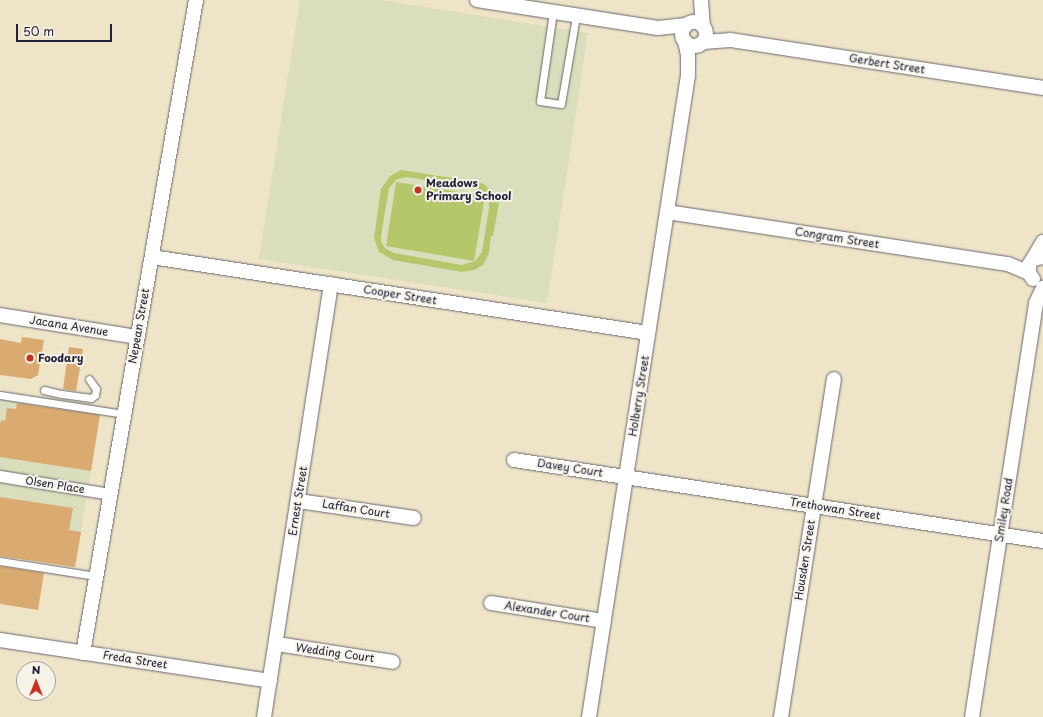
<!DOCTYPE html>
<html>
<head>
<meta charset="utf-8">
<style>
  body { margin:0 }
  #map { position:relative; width:1043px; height:717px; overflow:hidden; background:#eee4c8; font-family:"Playpen Sans",sans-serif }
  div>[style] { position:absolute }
  .built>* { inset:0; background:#dbdebd }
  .green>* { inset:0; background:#b4c86b }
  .building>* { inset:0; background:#d9ab70 }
  .roads { filter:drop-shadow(0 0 1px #69666c) drop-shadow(0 0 1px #69666c) }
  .service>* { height:7px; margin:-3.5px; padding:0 3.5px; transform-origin:3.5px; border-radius:3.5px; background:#fff }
  .pedestrian>* { height:11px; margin:-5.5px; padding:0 5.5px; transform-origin:5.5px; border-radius:5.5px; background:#fff }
  .minor>* { height:14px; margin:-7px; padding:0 7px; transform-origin:7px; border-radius:7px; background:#fff }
  .minor>.ring { margin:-7px; padding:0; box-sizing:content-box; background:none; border:14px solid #fff; border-radius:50% }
  .dots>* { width:11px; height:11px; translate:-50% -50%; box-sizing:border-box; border:2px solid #f7f3e8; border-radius:50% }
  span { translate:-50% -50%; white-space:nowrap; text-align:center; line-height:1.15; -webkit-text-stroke:4px #f7f3e8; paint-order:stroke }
  .street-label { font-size:11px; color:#22223b }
  .poi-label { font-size:11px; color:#22223b; font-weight:700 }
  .left { translate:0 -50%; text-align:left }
  .north { position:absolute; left:16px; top:661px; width:40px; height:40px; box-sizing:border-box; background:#f7f3e8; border:1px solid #a29fa3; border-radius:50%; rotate:0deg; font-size:11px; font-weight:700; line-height:16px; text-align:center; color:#22223b }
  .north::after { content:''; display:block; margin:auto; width:14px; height:18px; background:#c8321e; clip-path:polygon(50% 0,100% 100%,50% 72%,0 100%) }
  .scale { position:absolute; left:16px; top:24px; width:96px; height:18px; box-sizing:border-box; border:2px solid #22223b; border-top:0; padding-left:5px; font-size:12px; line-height:14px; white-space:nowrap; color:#22223b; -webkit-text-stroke:3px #f7f3e8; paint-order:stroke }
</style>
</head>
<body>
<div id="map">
  <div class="built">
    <div style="clip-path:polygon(300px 0,382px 0,588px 33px,547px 303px,259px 259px)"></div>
    <div style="clip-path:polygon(0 399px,100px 414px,75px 567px,0 555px)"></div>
  </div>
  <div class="green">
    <div style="clip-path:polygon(evenodd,401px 170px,478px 182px,484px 184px,492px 192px,496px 204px,498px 198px,500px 198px,493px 236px,491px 236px,489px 253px,483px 265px,474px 270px,462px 272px,393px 260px,379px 252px,374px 238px,381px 189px,390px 176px,401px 170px,408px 177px,476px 189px,484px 193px,489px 201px,489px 208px,482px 252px,475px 261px,462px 265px,394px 253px,386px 249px,381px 242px,381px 236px,389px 188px,397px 179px,408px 177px)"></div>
    <div style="clip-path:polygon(396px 182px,485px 196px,474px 261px,386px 246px)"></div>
  </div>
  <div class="building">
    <div style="clip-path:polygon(22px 337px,44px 340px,38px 375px,31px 379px,0 375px,0 339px,21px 343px)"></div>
    <div style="clip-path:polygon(69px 347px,83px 349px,76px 391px,63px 389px)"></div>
    <div style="clip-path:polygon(17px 403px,100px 415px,91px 471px,0 457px,0 423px,2px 420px,5px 421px,7px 408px,16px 409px)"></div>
    <div style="clip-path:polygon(0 497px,73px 508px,69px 530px,81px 532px,75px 567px,0 556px)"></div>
    <div style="clip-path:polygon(0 566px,44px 573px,38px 610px,0 604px)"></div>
  </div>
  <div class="roads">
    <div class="service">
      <div style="left:553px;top:12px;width:90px;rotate:98.3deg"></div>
      <div style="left:540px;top:101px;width:21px;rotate:8deg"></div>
      <div style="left:561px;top:104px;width:89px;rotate:-80.3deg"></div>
      <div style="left:44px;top:390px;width:18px;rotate:13deg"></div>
      <div style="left:62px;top:394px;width:29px;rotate:8deg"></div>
      <div style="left:91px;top:398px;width:5px;rotate:-37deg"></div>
      <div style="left:95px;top:395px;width:6px;rotate:-81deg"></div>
      <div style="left:96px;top:389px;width:12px;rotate:-125deg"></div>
      <div style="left:0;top:395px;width:125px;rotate:8.7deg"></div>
      <div style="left:0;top:561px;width:97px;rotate:8.9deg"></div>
    </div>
    <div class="pedestrian">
      <div style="left:0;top:476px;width:111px;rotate:9.3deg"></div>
    </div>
    <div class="minor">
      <div style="left:477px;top:0;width:183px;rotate:8.8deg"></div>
      <div style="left:658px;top:28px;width:28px;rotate:-6deg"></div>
      <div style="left:701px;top:0;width:26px;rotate:86deg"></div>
      <div class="ring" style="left:682px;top:22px;width:10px;height:10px"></div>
      <div style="left:703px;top:42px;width:27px;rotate:-4deg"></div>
      <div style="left:730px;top:40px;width:317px;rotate:8.7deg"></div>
      <div style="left:667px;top:212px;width:345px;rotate:8.7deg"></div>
      <div style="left:1008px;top:264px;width:23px;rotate:23deg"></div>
      <div style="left:152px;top:257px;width:502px;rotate:8.71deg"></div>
      <div style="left:1033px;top:259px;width:20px;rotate:-60deg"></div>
      <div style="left:1033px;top:279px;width:7px;rotate:-124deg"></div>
      <div style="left:1029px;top:273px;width:8px;rotate:-90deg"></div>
      <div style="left:1029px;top:265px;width:7px;rotate:-56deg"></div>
      <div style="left:1033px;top:259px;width:10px;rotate:-11deg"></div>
      <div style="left:0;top:315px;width:139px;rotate:9.1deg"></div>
      <div style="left:514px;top:460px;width:535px;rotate:8.71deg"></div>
      <div style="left:299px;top:501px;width:116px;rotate:8.4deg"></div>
      <div style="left:491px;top:603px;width:114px;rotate:9.1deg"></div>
      <div style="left:0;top:640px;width:273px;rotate:8.6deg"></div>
      <div style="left:277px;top:644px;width:117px;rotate:8.8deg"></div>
      <div style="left:83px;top:653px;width:663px;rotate:-80.18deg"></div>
      <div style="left:264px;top:717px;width:438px;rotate:-81.2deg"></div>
      <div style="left:589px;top:717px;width:650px;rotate:-81.23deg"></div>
      <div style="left:688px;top:75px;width:20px;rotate:-90deg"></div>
      <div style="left:688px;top:55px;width:14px;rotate:-102deg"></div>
      <div style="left:781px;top:717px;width:342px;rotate:-81.1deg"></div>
      <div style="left:972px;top:717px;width:419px;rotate:-81.2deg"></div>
      <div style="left:1036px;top:303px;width:17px;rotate:-65deg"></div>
    </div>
  </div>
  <div class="dots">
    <div style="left:418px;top:190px;background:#c8321e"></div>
    <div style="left:30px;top:358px;background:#c8321e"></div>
  </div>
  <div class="street-label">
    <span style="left:887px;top:64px;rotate:9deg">Gerbert Street</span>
    <span style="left:837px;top:238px;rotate:9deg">Congram Street</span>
    <span style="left:400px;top:295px;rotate:9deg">Cooper Street</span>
    <span style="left:69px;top:326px;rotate:9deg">Jacana Avenue</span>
    <span style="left:139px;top:326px;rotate:-80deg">Nepean Street</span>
    <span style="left:639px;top:396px;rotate:-81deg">Holberry Street</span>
    <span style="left:570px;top:468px;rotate:9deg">Davey Court</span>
    <span style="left:55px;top:485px;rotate:9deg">Olsen Place</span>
    <span style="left:298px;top:501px;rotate:-81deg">Ernest Street</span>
    <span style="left:356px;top:509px;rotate:9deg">Laffan Court</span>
    <span style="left:835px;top:509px;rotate:9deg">Trethowan Street</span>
    <span style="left:1004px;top:510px;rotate:-81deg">Smiley Road</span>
    <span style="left:805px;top:560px;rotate:-81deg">Housden Street</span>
    <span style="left:547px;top:612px;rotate:9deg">Alexander Court</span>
    <span style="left:335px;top:653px;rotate:8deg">Wedding Court</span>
    <span style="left:135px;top:660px;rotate:9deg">Freda Street</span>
  </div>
  <div class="poi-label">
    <span class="left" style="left:426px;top:190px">Meadows<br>Primary School</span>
    <span class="left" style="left:38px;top:358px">Foodary</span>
  </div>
  <div class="north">N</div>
  <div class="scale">50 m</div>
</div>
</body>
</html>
